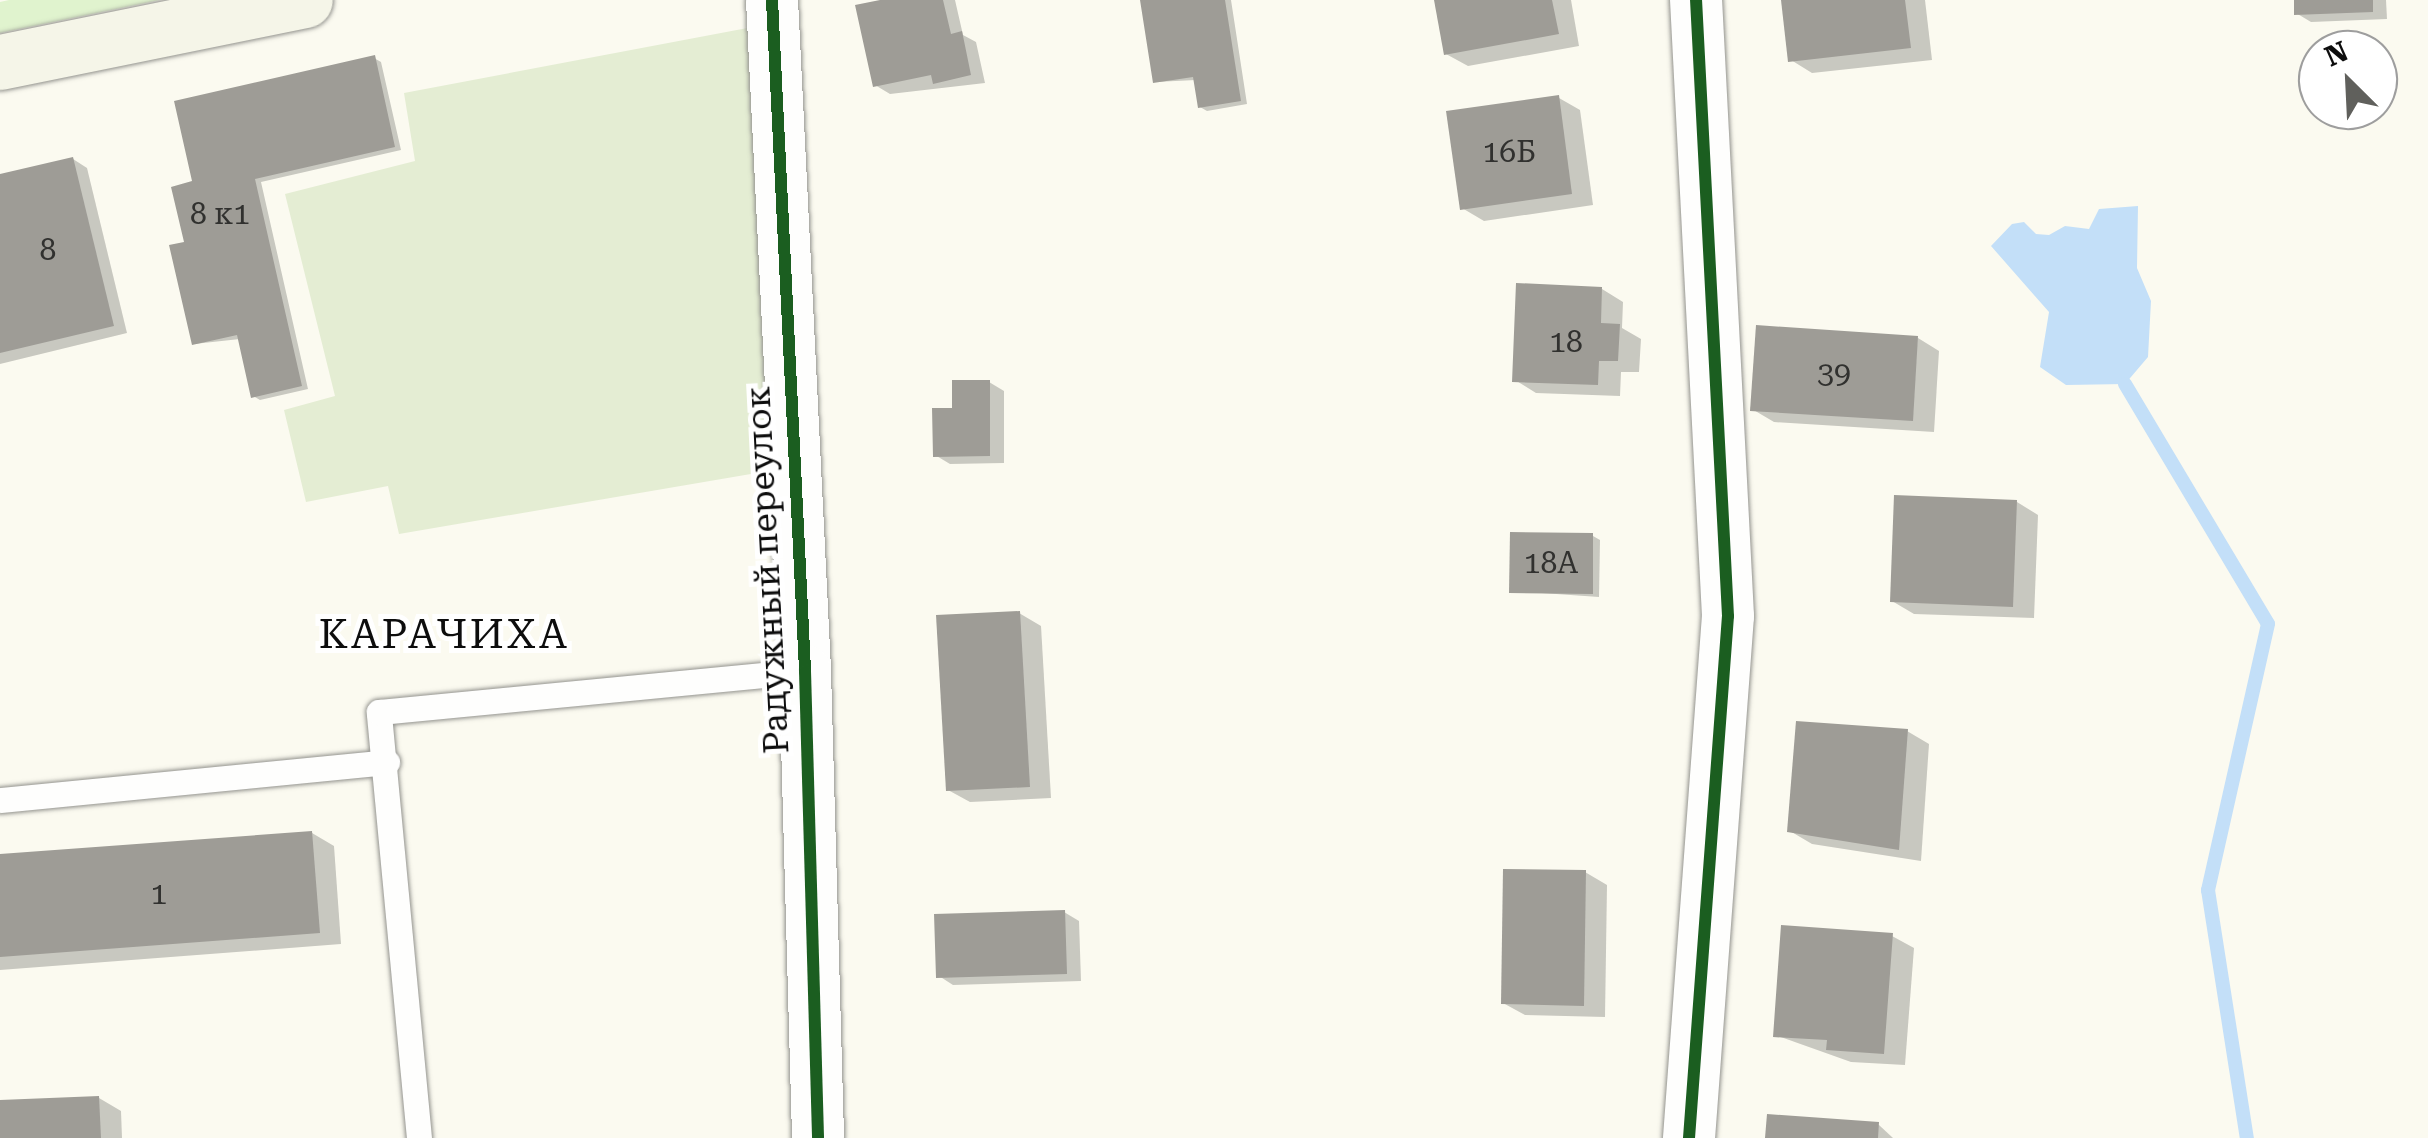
<!DOCTYPE html>
<html>
<head>
<meta charset="utf-8">
<style>
  body { margin:0 }
  #map { position:relative; width:2428px; height:1138px; overflow:hidden; background:#fbfaf0; font-family:"Roboto Serif",serif }
  div>[style] { position:absolute }
  .green>* { inset:0; background:#e0f3ce }
  .cemetery>* { inset:0; background:#e4edd3 }
  .water>* { inset:0; background:#c3dff8 }
  .shadow>* { inset:0; background:#0003 }
  .stream>* { height:14px; margin:-7px; padding:0 7px; transform-origin:7px; border-radius:7px; background:#c3dff8 }
  .building>* { inset:0; background:#9e9c96 }
  .roads { filter:drop-shadow(0 0 2px #94948f) drop-shadow(0 0 2px #94948f) }
  .lane>* { height:25px; margin:-12.5px; padding:0 12.5px; transform-origin:12.5px; border-radius:12.5px; background:#fefefd }
  .street>* { height:52px; margin:-26px; padding:0 26px; transform-origin:26px; border-radius:26px; background:#fefefd }
  .secondary>* { height:55px; margin:-27.5px; padding:0 27.5px; transform-origin:27.5px; border-radius:27.5px; background:#f5f5e8 }
  .cycleway>* { height:12px; margin:-6px; padding:0 6px; transform-origin:6px; border-radius:6px; background:#1b5e20 }
  span { translate:-50% -50%; white-space:nowrap; text-align:center; line-height:1.15; -webkit-text-stroke:10px #fff; paint-order:stroke }
  .number-label { font-size:30px; color:#31312f }
  .number-label span { -webkit-text-stroke-width:0 }
  .street-label { font-size:35px; color:#0d0d0d }
  .quarter-label { font-size:40px; color:#0d0d0d; letter-spacing:2.5px }
  .north { position:absolute; left:2298px; top:30px; width:100px; height:100px; box-sizing:border-box; background:#fff; border:2px solid #9e9e9e; border-radius:50%; rotate:336deg; font-size:28px; font-weight:700; line-height:40px; text-align:center; color:#0d0d0d }
  .north::after { content:''; display:block; margin:auto; width:35px; height:45px; background:#60605c; clip-path:polygon(50% 0,100% 100%,50% 72%,0 100%) }
</style>
</head>
<body>
<div id="map">
  <div class="green">
    <div style="clip-path:polygon(9px 0,160px 0,0 33px,0 2px)"></div>
  </div>
  <div class="cemetery">
    <div style="clip-path:polygon(758px 26px,775px 470px,399px 534px,388px 486px,306px 502px,284px 410px,335px 396px,285px 194px,415px 161px,404px 93px)"></div>
  </div>
  <div class="water">
    <div style="clip-path:polygon(2138px 206px,2137px 268px,2151px 301px,2148px 357px,2125px 384px,2066px 385px,2040px 367px,2049px 312px,1991px 246px,2012px 224px,2024px 222px,2036px 234px,2049px 235px,2065px 226px,2089px 229px,2099px 209px)"></div>
  </div>
  <div class="shadow">
    <div style="clip-path:polygon(892px 0,955px 0,963px 35px,976px 42px,985px 83px,890px 94px,875px 85px)"></div>
    <div style="clip-path:polygon(1143px 0,1231px 0,1247px 104px,1207px 111px,1200px 107px,1196px 80px,1155px 82px)"></div>
    <div style="clip-path:polygon(1436px 0,1571px 0,1579px 46px,1468px 66px,1446px 54px)"></div>
    <div style="clip-path:polygon(1784px 0,1925px 0,1932px 60px,1812px 73px,1791px 60px)"></div>
    <div style="clip-path:polygon(2296px 0,2386px 0,2387px 19px,2311px 22px,2296px 13px)"></div>
    <div style="clip-path:polygon(374px 58px,381px 62px,401px 150px,261px 182px,308px 389px,260px 400px,253px 396px,240px 339px,194px 344px,187px 244px,195px 183px)"></div>
    <div style="clip-path:polygon(1559px 98px,1580px 110px,1593px 205px,1484px 221px,1462px 208px)"></div>
    <div style="clip-path:polygon(73px 159px,87px 168px,127px 333px,0 364px,0 177px)"></div>
    <div style="clip-path:polygon(1602px 289px,1623px 302px,1622px 328px,1641px 339px,1639px 372px,1621px 372px,1620px 396px,1536px 393px,1515px 380px)"></div>
    <div style="clip-path:polygon(1918px 338px,1939px 351px,1934px 432px,1774px 422px,1752px 409px)"></div>
    <div style="clip-path:polygon(989px 382px,1004px 391px,1004px 463px,950px 464px,935px 455px,955px 411px)"></div>
    <div style="clip-path:polygon(2017px 502px,2038px 515px,2034px 618px,1914px 614px,1892px 601px)"></div>
    <div style="clip-path:polygon(1593px 536px,1600px 540px,1599px 597px,1512px 591px)"></div>
    <div style="clip-path:polygon(1019px 613px,1041px 626px,1051px 798px,970px 802px,948px 790px)"></div>
    <div style="clip-path:polygon(1907px 731px,1929px 744px,1921px 861px,1812px 844px,1790px 831px)"></div>
    <div style="clip-path:polygon(312px 833px,334px 846px,341px 944px,0 970px,0 857px)"></div>
    <div style="clip-path:polygon(1585px 872px,1607px 885px,1605px 1017px,1525px 1015px,1503px 1003px)"></div>
    <div style="clip-path:polygon(1064px 912px,1079px 921px,1081px 981px,953px 985px,939px 976px)"></div>
    <div style="clip-path:polygon(1892px 936px,1914px 948px,1905px 1065px,1851px 1062px,1775px 1035px)"></div>
    <div style="clip-path:polygon(99px 1098px,121px 1111px,122px 1138px,0 1138px,0 1103px)"></div>
    <div style="clip-path:polygon(1879px 1125px,1893px 1138px,1768px 1138px)"></div>
  </div>
  <div class="stream">
    <div style="left:2125px;top:384px;width:279px;rotate:59.2deg"></div>
    <div style="left:2268px;top:624px;width:273px;rotate:102.7deg"></div>
    <div style="left:2208px;top:890px;width:251px;rotate:81.1deg"></div>
  </div>
  <div class="building">
    <div style="clip-path:polygon(880px 0,943px 0,951px 34px,962px 31px,971px 75px,933px 84px,931px 75px,873px 87px,855px 5px)"></div>
    <div style="clip-path:polygon(1140px 0,1225px 0,1241px 101px,1198px 108px,1193px 77px,1153px 83px)"></div>
    <div style="clip-path:polygon(1434px 0,1552px 0,1559px 34px,1444px 55px)"></div>
    <div style="clip-path:polygon(1781px 0,1905px 0,1911px 48px,1788px 62px)"></div>
    <div style="clip-path:polygon(2294px 0,2373px 0,2373px 12px,2294px 15px)"></div>
    <div style="clip-path:polygon(375px 55px,395px 147px,255px 179px,302px 386px,251px 398px,237px 335px,192px 345px,169px 245px,184px 242px,171px 187px,192px 181px,174px 101px)"></div>
    <div style="clip-path:polygon(1559px 95px,1572px 194px,1460px 210px,1446px 111px)"></div>
    <div style="clip-path:polygon(73px 157px,114px 326px,0 353px,0 174px)"></div>
    <div style="clip-path:polygon(1516px 283px,1602px 287px,1601px 323px,1620px 324px,1618px 361px,1599px 361px,1598px 385px,1512px 382px)"></div>
    <div style="clip-path:polygon(1756px 325px,1918px 336px,1913px 421px,1750px 411px)"></div>
    <div style="clip-path:polygon(952px 380px,990px 380px,990px 456px,933px 457px,932px 408px,952px 408px)"></div>
    <div style="clip-path:polygon(1894px 495px,2017px 500px,2013px 607px,1890px 602px)"></div>
    <div style="clip-path:polygon(1510px 532px,1593px 533px,1593px 594px,1509px 593px)"></div>
    <div style="clip-path:polygon(1020px 611px,1030px 787px,946px 791px,936px 615px)"></div>
    <div style="clip-path:polygon(1796px 721px,1908px 729px,1899px 850px,1787px 832px)"></div>
    <div style="clip-path:polygon(312px 831px,320px 933px,0 957px,0 854px)"></div>
    <div style="clip-path:polygon(1503px 869px,1586px 870px,1584px 1006px,1501px 1004px)"></div>
    <div style="clip-path:polygon(1065px 910px,1067px 974px,936px 978px,934px 914px)"></div>
    <div style="clip-path:polygon(1781px 925px,1893px 933px,1884px 1054px,1826px 1050px,1827px 1040px,1773px 1037px)"></div>
    <div style="clip-path:polygon(99px 1096px,101px 1138px,0 1138px,0 1100px)"></div>
    <div style="clip-path:polygon(1767px 1114px,1879px 1122px,1878px 1138px,1765px 1138px)"></div>
  </div>
  <div class="roads">
    <div class="lane">
      <div style="left:0;top:800px;width:389px;rotate:-5.6deg"></div>
      <div style="left:419px;top:1138px;width:428px;rotate:-95.4deg"></div>
      <div style="left:379px;top:712px;width:428px;rotate:-5.5deg"></div>
    </div>
    <div class="street">
      <div style="left:772px;top:0;width:672px;rotate:87.18deg"></div>
      <div style="left:805px;top:671px;width:467px;rotate:88.4deg"></div>
      <div style="left:1689px;top:1138px;width:523px;rotate:-85.73deg"></div>
      <div style="left:1728px;top:616px;width:617px;rotate:-92.97deg"></div>
    </div>
    <div class="secondary">
      <div style="left:0;top:62px;width:311px;rotate:-11.5deg"></div>
    </div>
  </div>
  <div class="cycleway">
    <div style="left:772px;top:0;width:672px;rotate:87.18deg"></div>
    <div style="left:805px;top:671px;width:467px;rotate:88.4deg"></div>
    <div style="left:1689px;top:1138px;width:523px;rotate:-85.73deg"></div>
    <div style="left:1728px;top:616px;width:617px;rotate:-92.97deg"></div>
  </div>
  <div class="number-label">
    <span style="left:1509px;top:152px">16Б</span>
    <span style="left:220px;top:214px">8 к1</span>
    <span style="left:48px;top:250px">8</span>
    <span style="left:1566px;top:342px">18</span>
    <span style="left:1834px;top:373px">39</span>
    <span style="left:1551px;top:563px">18А</span>
    <span style="left:159px;top:894px">1</span>
  </div>
  <div class="street-label">
    <span style="left:768px;top:570px;rotate:-93deg">Радужный переулок</span>
  </div>
  <div class="quarter-label">
    <span style="left:444px;top:635px">КАРАЧИХА</span>
  </div>
  <div class="north">N</div>
</div>
</body>
</html>
